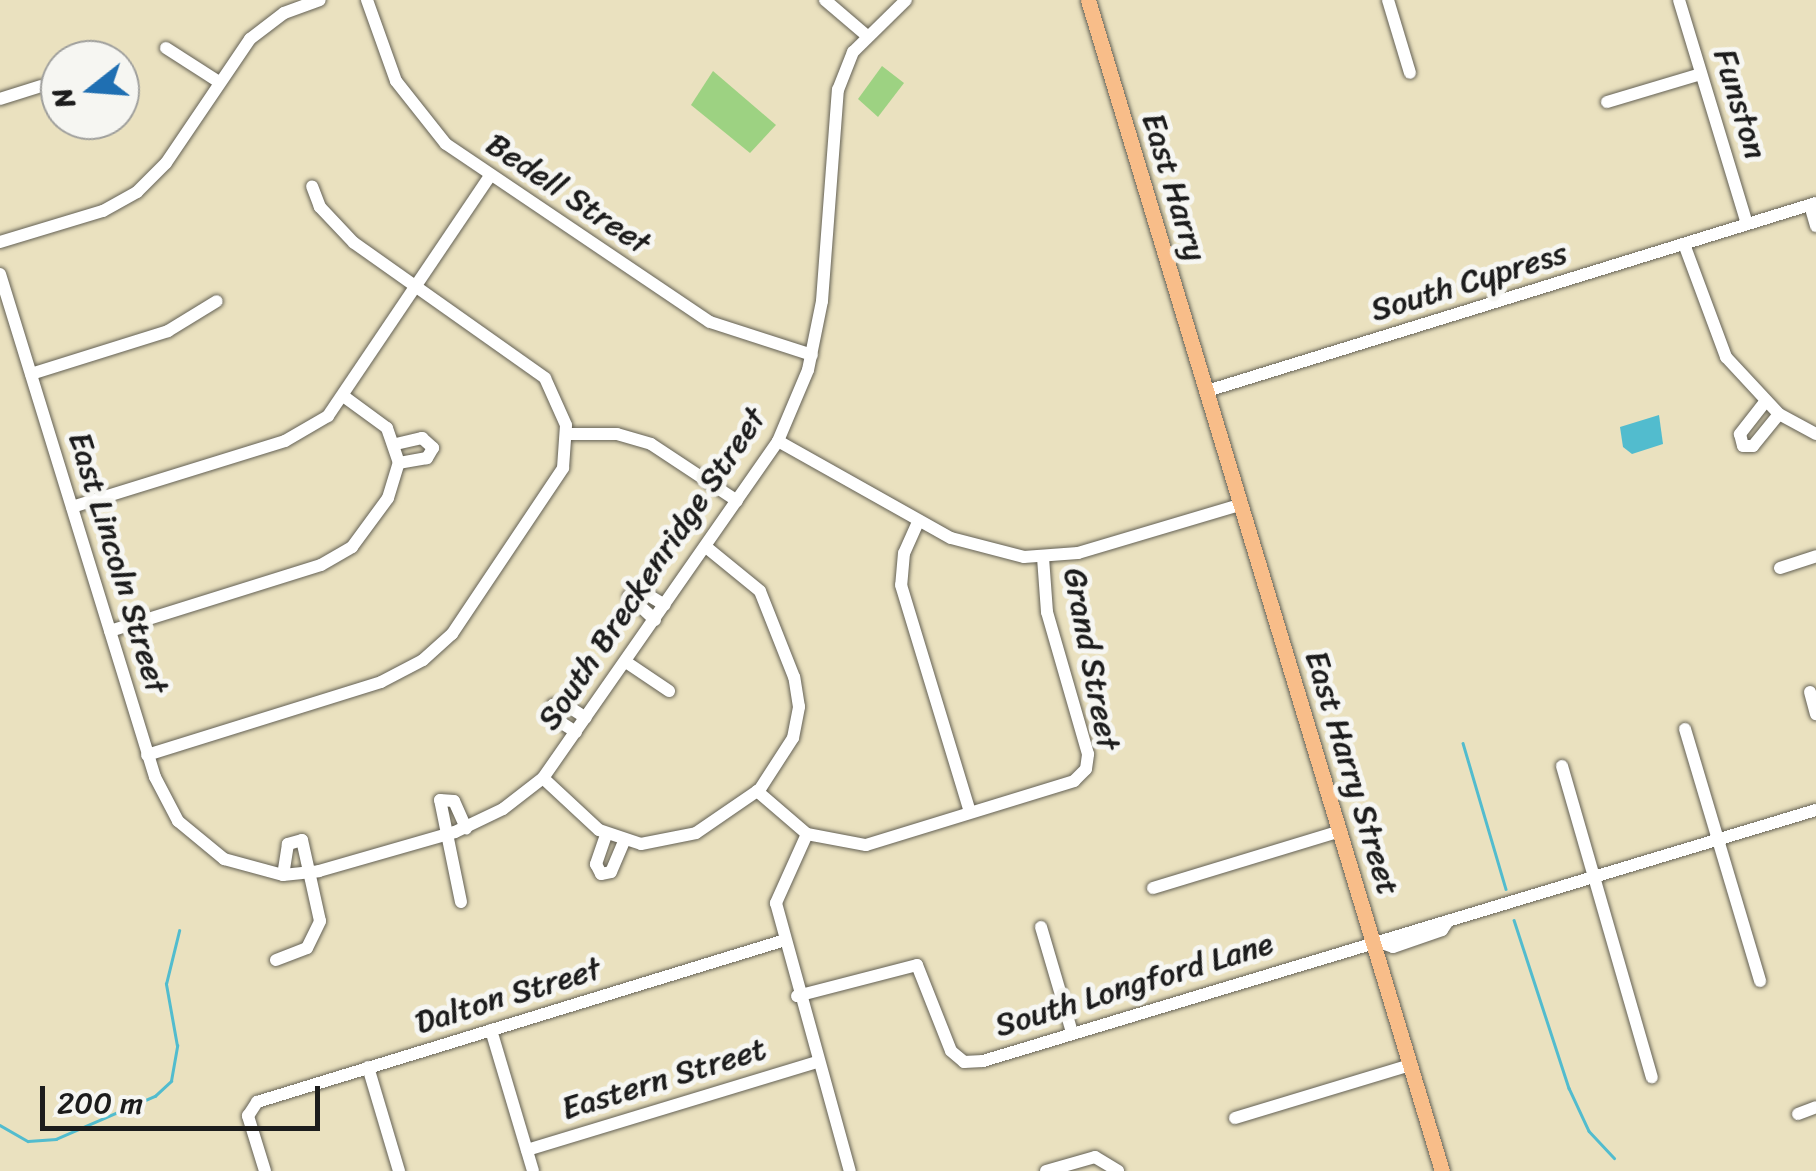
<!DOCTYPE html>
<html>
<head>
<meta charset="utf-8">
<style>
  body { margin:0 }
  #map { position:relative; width:1816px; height:1171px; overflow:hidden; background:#eae1bf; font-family:Sriracha,sans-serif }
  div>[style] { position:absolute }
  .green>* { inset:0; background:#9dd282 }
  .water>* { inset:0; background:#52bcce }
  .stream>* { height:2.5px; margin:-1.25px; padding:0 1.25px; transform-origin:1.25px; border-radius:1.25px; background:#52bcce }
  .roads { filter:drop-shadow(0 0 2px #646155) drop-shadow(0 0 2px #646155) }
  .minor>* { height:12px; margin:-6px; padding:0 6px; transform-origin:6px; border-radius:6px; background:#fff }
  .major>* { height:15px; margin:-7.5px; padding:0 7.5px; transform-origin:7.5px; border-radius:7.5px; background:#f8bd89 }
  span { translate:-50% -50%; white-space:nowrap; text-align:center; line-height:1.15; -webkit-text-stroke:10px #f6f6f2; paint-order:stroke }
  .street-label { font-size:32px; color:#1c1c1c }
  .north { position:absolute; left:40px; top:40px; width:100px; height:100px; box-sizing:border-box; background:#f6f6f2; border:2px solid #9f9f9c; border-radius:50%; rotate:253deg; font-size:28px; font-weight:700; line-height:40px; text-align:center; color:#1c1c1c }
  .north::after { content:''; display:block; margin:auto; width:35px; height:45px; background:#1f6fb2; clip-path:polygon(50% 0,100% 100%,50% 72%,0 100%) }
  .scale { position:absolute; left:40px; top:1086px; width:280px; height:45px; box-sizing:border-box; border:5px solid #1c1c1c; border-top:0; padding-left:12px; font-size:30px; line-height:35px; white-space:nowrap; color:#1c1c1c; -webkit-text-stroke:8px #f6f6f2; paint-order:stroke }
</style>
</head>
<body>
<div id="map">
  <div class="green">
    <div style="clip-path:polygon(882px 66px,904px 83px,878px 117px,858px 99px)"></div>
    <div style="clip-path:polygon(713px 71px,776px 125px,750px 153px,691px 105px)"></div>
  </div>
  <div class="water">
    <div style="clip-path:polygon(1659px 415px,1663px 444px,1632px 454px,1623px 447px,1620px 427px)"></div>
  </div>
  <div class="stream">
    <div style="left:1463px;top:743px;width:152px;rotate:73.6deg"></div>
    <div style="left:1514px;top:920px;width:177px;rotate:71.9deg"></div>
    <div style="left:1569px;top:1088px;width:47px;rotate:65.1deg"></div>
    <div style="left:1589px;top:1131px;width:37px;rotate:47deg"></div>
    <div style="left:0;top:1125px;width:32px;rotate:30deg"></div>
    <div style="left:28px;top:1141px;width:28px;rotate:-4deg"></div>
    <div style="left:56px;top:1139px;width:108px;rotate:-23.5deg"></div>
    <div style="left:155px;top:1096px;width:22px;rotate:-43deg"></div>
    <div style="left:171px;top:1081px;width:36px;rotate:-80deg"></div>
    <div style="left:177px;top:1046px;width:63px;rotate:-100.1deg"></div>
    <div style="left:166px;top:984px;width:55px;rotate:-76.2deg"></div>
  </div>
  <div class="roads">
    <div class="minor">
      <div style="left:367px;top:0;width:86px;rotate:70.3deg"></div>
      <div style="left:396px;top:81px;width:80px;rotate:51.6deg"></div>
      <div style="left:446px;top:144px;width:318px;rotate:34deg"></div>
      <div style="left:710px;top:322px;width:107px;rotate:17.9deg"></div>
      <div style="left:825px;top:0;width:54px;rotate:40.5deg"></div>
      <div style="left:1388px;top:0;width:76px;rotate:73.2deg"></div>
      <div style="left:1679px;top:0;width:234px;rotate:73.1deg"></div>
      <div style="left:166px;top:48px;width:63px;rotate:32.7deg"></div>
      <div style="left:0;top:99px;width:43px;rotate:-17.6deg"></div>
      <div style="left:1607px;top:102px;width:98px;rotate:-16.6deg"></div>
      <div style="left:1810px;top:205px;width:22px;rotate:74deg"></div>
      <div style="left:0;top:242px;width:108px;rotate:-16.8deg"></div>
      <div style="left:103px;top:211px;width:39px;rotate:-29deg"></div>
      <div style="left:137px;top:192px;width:41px;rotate:-45deg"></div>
      <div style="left:166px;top:163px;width:150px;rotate:-55.9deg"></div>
      <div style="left:250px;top:39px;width:43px;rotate:-37.4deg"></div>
      <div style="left:284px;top:13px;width:38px;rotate:-20deg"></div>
      <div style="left:1684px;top:244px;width:121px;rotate:69.6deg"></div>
      <div style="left:1726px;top:357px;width:78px;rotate:47.1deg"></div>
      <div style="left:1779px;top:414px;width:42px;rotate:28.4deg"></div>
      <div style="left:0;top:274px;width:526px;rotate:72.87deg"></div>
      <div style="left:155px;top:777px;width:50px;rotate:62.4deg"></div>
      <div style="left:178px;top:821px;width:60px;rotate:39.6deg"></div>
      <div style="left:224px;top:859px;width:61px;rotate:15.2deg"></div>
      <div style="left:283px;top:875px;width:36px;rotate:-6deg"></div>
      <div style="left:319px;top:871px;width:141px;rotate:-16deg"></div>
      <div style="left:455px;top:832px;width:53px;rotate:-25.6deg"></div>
      <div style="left:503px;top:809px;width:51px;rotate:-37.8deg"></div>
      <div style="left:543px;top:778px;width:411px;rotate:-55.1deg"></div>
      <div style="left:778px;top:441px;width:77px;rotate:-67.1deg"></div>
      <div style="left:808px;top:370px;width:70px;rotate:-78.5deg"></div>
      <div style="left:822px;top:301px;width:212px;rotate:-85.7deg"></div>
      <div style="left:838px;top:90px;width:41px;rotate:-68.5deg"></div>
      <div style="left:853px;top:52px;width:74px;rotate:-44.5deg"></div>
      <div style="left:31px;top:374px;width:144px;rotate:-17.4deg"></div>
      <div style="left:168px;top:331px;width:57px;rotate:-31.5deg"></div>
      <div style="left:1207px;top:391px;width:637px;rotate:-17.16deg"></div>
      <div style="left:1765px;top:402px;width:41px;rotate:128deg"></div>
      <div style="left:1740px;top:434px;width:12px;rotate:76deg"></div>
      <div style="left:1743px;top:446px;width:10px"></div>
      <div style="left:1753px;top:446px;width:41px;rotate:-50.9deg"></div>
      <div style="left:567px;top:434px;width:50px"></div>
      <div style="left:617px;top:434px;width:35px;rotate:16deg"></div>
      <div style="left:651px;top:444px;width:103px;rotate:33.5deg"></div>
      <div style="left:778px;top:441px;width:198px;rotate:29.3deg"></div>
      <div style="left:951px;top:538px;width:75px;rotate:14.6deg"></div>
      <div style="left:1024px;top:557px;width:54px;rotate:-4.2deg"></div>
      <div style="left:1078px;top:553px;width:171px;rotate:-16.6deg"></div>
      <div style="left:396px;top:444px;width:27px;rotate:-13deg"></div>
      <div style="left:422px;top:438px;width:15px;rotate:42deg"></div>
      <div style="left:433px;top:448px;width:12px;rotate:121deg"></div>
      <div style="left:427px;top:458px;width:28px;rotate:170deg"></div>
      <div style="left:72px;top:507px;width:223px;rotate:-17.2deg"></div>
      <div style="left:285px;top:441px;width:50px;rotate:-30.2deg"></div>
      <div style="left:328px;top:416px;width:290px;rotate:-56deg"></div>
      <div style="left:918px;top:522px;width:34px;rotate:114deg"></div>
      <div style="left:904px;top:553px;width:32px;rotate:95deg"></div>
      <div style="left:901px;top:585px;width:237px;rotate:73.1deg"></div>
      <div style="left:1780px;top:568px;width:38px;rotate:-18deg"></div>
      <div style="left:655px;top:620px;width:35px;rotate:-137deg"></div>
      <div style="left:629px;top:596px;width:11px;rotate:-38deg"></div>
      <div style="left:638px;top:589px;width:31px;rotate:31deg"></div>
      <div style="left:110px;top:631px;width:221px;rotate:-17.4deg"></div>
      <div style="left:321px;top:565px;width:36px;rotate:-30deg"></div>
      <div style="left:352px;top:547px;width:61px;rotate:-53.7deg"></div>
      <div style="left:388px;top:498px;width:37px;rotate:-73deg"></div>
      <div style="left:399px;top:463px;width:37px;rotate:-109deg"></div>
      <div style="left:387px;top:428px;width:51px;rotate:-143.8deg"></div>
      <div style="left:626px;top:662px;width:52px;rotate:34deg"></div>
      <div style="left:1810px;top:692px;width:23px;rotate:75deg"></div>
      <div style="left:1685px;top:729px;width:263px;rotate:73.4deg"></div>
      <div style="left:576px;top:732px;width:28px;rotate:-148deg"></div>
      <div style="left:552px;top:717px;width:12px;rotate:-85deg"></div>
      <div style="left:553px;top:705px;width:10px;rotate:-11deg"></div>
      <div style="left:563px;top:703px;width:27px;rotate:33deg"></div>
      <div style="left:147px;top:755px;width:245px;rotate:-17.3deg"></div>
      <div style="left:381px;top:682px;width:47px;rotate:-27.6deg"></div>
      <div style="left:423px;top:660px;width:39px;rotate:-42deg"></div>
      <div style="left:452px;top:634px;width:200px;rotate:-56.2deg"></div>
      <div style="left:563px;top:468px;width:43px;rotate:-86deg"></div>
      <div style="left:566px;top:425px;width:51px;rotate:-114.1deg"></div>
      <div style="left:545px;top:378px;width:234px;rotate:-144.7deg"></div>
      <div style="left:354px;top:243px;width:50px;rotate:-133.4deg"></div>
      <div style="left:320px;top:207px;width:22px;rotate:-111deg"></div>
      <div style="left:1562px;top:766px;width:324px;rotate:73.9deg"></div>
      <div style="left:543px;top:778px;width:76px;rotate:42.9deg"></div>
      <div style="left:599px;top:830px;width:44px;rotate:18.4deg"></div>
      <div style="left:641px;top:844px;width:56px;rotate:-11.3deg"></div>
      <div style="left:696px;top:833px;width:78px;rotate:-34.5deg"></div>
      <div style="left:760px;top:789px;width:61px;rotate:-57.1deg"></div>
      <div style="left:793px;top:738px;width:32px;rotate:-79deg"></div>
      <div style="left:799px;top:707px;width:30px;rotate:-99deg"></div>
      <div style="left:794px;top:677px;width:92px;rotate:-111.6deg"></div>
      <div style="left:760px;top:591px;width:70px;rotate:-140.8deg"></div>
      <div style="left:757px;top:791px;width:66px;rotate:40.7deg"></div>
      <div style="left:807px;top:834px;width:60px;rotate:10.6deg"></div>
      <div style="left:866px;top:845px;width:218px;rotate:-17.1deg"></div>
      <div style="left:1074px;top:781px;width:17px;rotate:-45deg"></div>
      <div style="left:1086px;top:769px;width:15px;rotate:-82deg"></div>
      <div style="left:1088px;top:754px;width:148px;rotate:-106.1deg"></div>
      <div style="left:1047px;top:612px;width:54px;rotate:-94.2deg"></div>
      <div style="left:807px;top:834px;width:76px;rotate:114.2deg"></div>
      <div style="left:776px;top:903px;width:278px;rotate:74.6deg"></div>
      <div style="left:606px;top:835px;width:31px;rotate:109deg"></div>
      <div style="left:596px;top:864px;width:11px;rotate:63deg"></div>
      <div style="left:601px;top:874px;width:10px;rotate:-11deg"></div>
      <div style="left:611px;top:872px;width:33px;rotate:-67deg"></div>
      <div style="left:1153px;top:888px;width:196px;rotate:-16.9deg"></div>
      <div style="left:461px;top:902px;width:104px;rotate:-101.6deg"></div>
      <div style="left:440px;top:800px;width:14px;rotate:4deg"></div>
      <div style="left:454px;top:801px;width:30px;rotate:66deg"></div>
      <div style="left:1041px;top:927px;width:109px;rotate:73.6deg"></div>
      <div style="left:1373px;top:940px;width:21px;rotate:19deg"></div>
      <div style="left:1393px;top:947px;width:52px;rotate:-19.1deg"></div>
      <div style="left:1442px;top:930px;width:11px;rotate:-56deg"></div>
      <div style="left:276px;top:960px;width:33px;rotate:-21deg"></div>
      <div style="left:307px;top:948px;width:30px;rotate:-64deg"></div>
      <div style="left:320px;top:921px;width:83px;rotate:-102.5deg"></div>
      <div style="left:302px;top:840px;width:15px;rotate:164deg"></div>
      <div style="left:288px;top:844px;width:31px;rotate:99deg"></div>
      <div style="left:797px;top:996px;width:124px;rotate:-14.5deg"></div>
      <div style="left:917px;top:965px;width:92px;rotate:68.4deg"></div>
      <div style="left:951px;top:1051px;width:17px;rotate:40deg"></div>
      <div style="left:964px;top:1062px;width:19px;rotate:-3deg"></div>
      <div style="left:983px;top:1061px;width:870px;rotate:-16.77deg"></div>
      <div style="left:491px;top:1030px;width:147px;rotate:73.4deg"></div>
      <div style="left:368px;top:1067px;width:109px;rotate:73.4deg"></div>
      <div style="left:1798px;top:1114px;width:19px;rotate:-21deg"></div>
      <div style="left:1235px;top:1118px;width:184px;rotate:-16.8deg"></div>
      <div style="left:527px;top:1150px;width:303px;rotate:-16.9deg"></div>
      <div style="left:265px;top:1171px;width:58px;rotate:-107.2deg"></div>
      <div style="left:248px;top:1116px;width:17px;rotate:-57deg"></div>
      <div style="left:257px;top:1102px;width:549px;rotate:-17.05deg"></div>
      <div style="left:1046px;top:1171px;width:51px;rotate:-15.9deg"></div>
      <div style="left:1095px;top:1157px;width:27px;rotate:31deg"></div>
    </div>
    <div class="major">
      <div style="left:1088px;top:0;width:1223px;rotate:73.18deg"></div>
    </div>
  </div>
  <div class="street-label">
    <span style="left:1740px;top:104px;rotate:73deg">Funston</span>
    <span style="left:1174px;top:187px;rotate:73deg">East Harry</span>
    <span style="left:568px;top:194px;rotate:34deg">Bedell Street</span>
    <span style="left:1469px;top:282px;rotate:-17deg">South Cypress</span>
    <span style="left:118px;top:563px;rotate:73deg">East Lincoln Street</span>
    <span style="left:652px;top:569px;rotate:-56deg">South Breckenridge Street</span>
    <span style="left:1091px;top:659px;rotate:79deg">Grand Street</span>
    <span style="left:1352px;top:773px;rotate:73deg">East Harry Street</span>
    <span style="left:1134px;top:985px;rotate:-17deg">South Longford Lane</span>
    <span style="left:508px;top:996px;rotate:-17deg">Dalton Street</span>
    <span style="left:664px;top:1079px;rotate:-17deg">Eastern Street</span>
  </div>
  <div class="north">N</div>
  <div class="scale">200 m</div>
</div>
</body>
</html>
